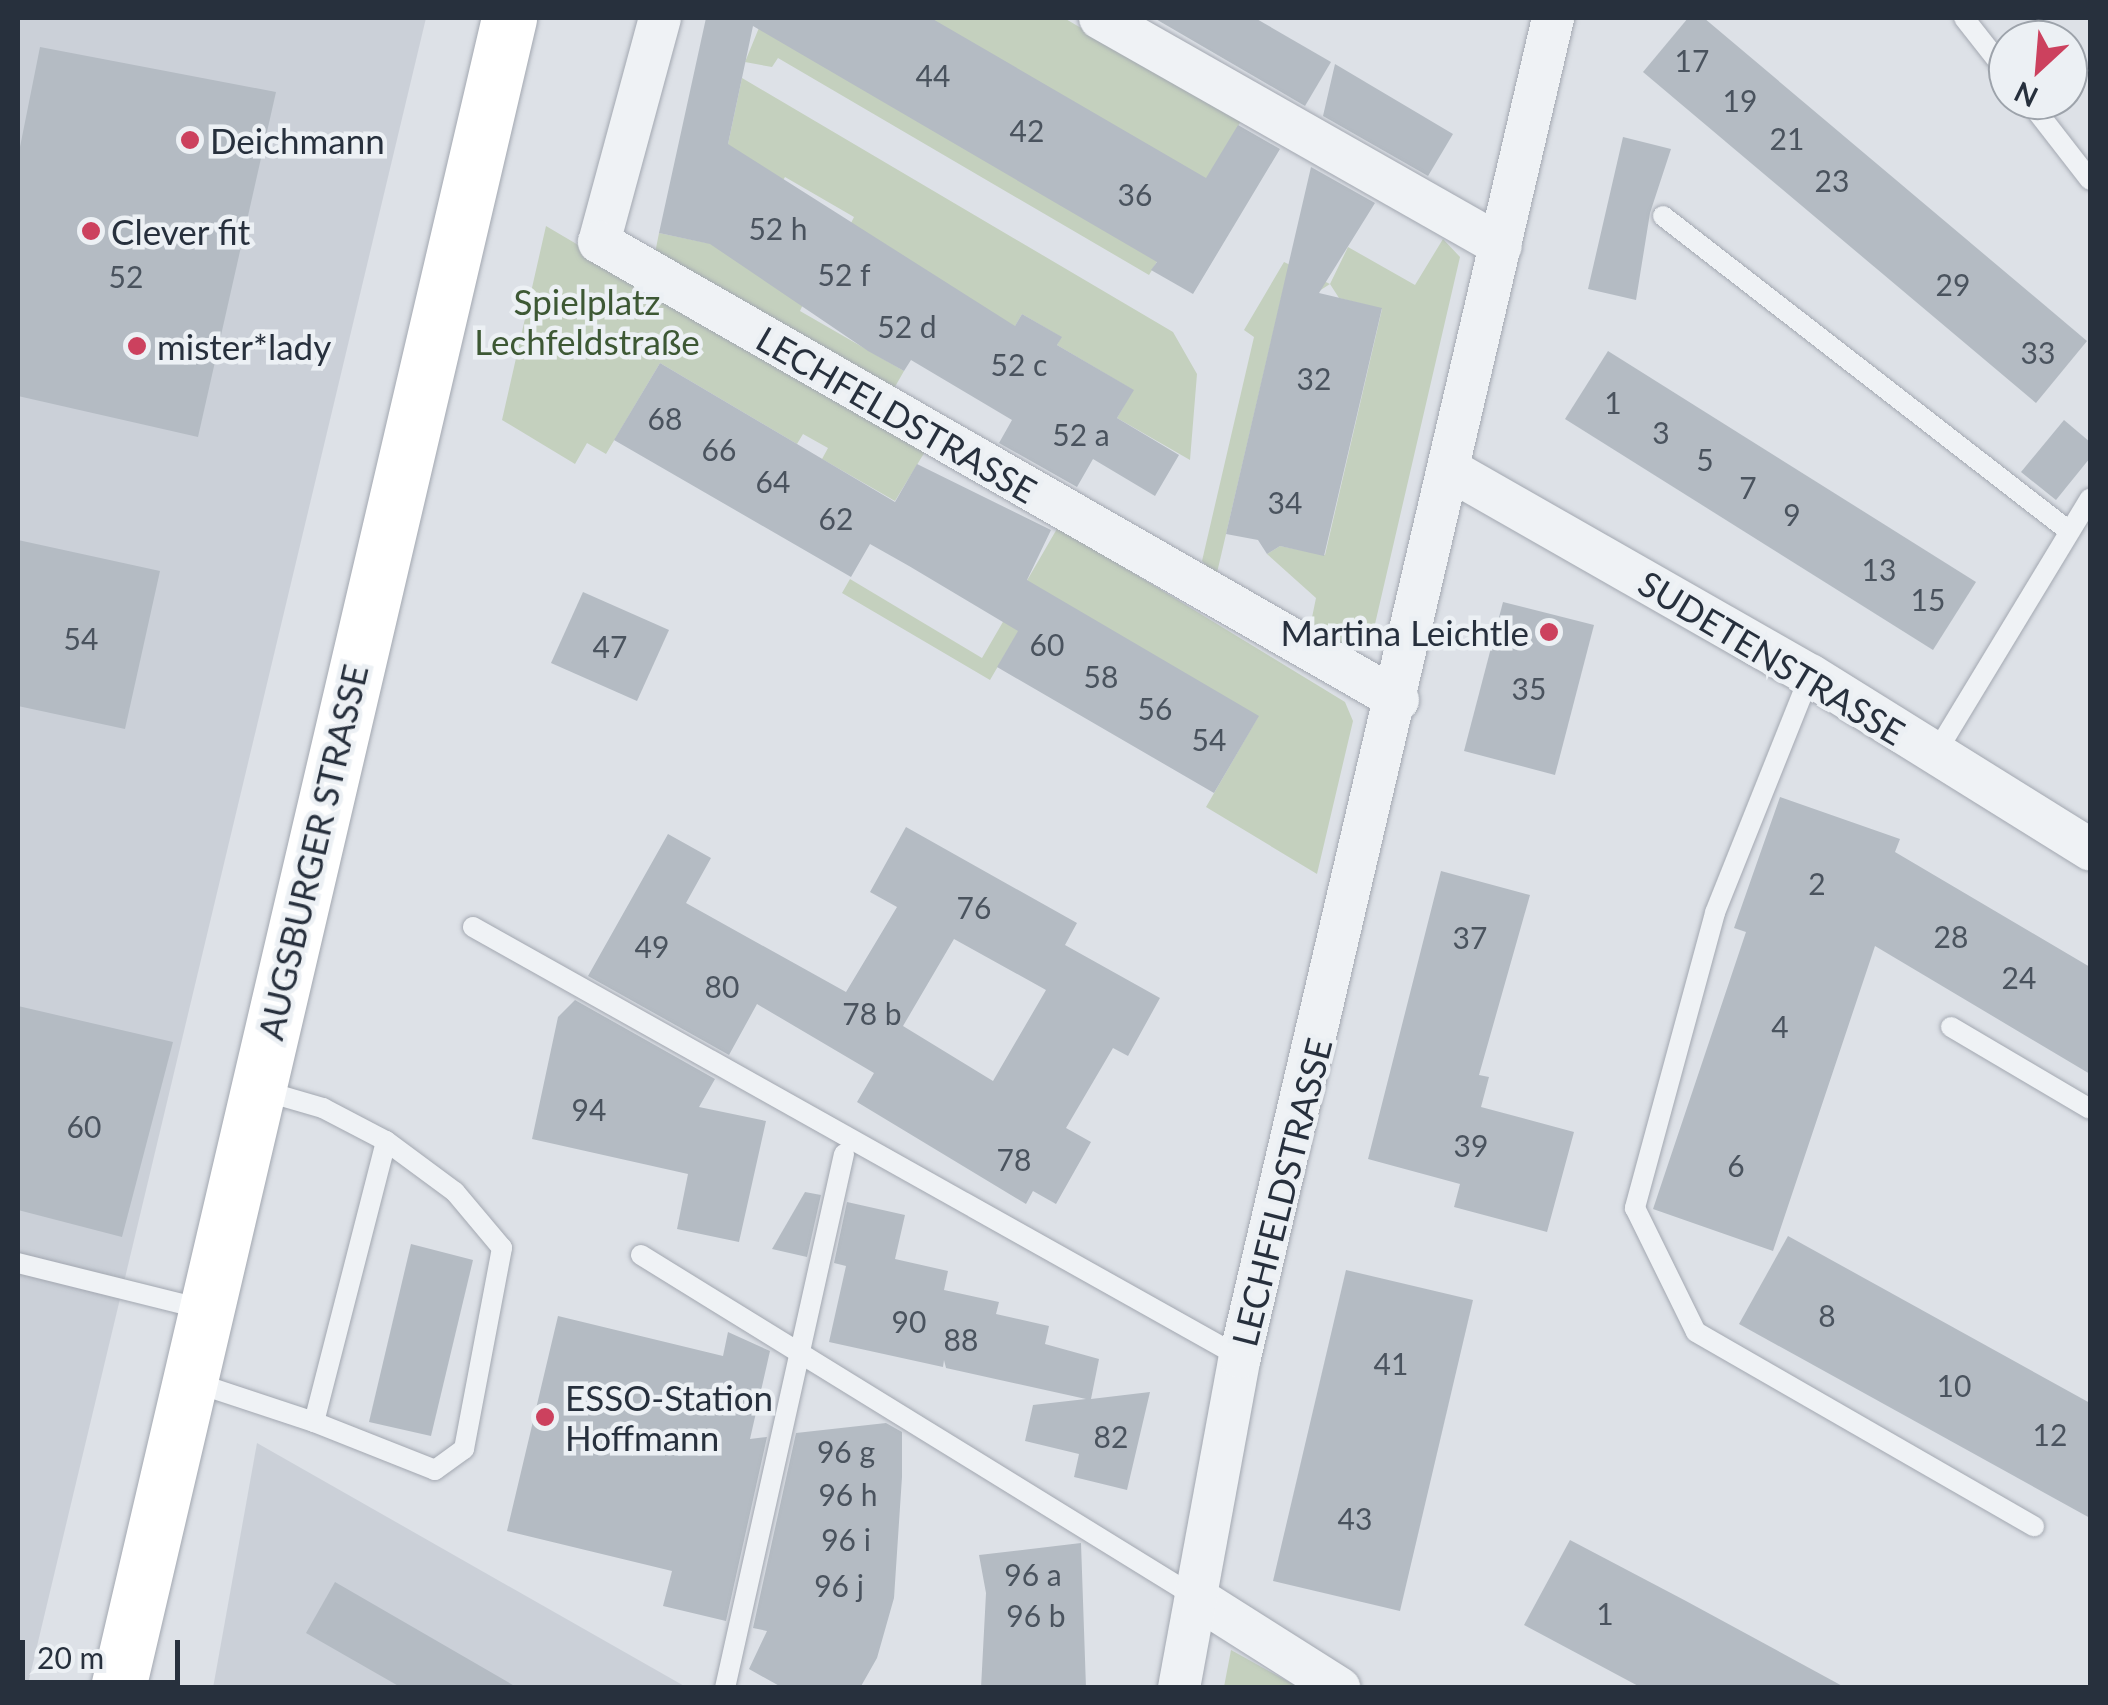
<!DOCTYPE html>
<html>
<head>
<meta charset="utf-8">
<style>
  body { margin:0 }
  #map { position:relative; width:2108px; height:1705px; overflow:hidden; background:#dde1e7; font-family:Lato,sans-serif }
  div>[style] { position:absolute }
  .built>* { inset:0; background:#cbd0d8 }
  .green>* { inset:0; background:#c4d0be }
  .building>* { inset:0; background:#b4bbc3 }
  .roads { filter:drop-shadow(0 0 2px #a3a8b1) drop-shadow(0 0 2px #a3a8b1) }
  .lane>* { height:20px; margin:-10px; padding:0 10px; transform-origin:10px; border-radius:10px; background:#eff2f5 }
  .street>* { height:42px; margin:-21px; padding:0 21px; transform-origin:21px; border-radius:21px; background:#eff2f5 }
  .secondary>* { height:55px; margin:-27.5px; padding:0 27.5px; transform-origin:27.5px; border-radius:27.5px; background:#fff }
  .dots>* { width:28px; height:28px; translate:-50% -50%; box-sizing:border-box; border:5px solid #ecf0f4; border-radius:50% }
  span { translate:-50% -50%; white-space:nowrap; text-align:center; line-height:1.15; -webkit-text-stroke:9px #ecf0f4; paint-order:stroke }
  .number-label { font-size:30px; color:#4a535e }
  .number-label span { -webkit-text-stroke-width:0 }
  .poi-label { font-size:35px; color:#27303d }
  .left { translate:0 -50%; text-align:left }
  .right { translate:-100% -50%; text-align:right }
  .park-label { font-size:35px; color:#3d5834 }
  .street-label { font-size:35px; color:#27303d }
  .frame { position:absolute; inset:0; border:20px solid #27303d; pointer-events:none }
  .north { position:absolute; left:1988px; top:20px; width:100px; height:100px; box-sizing:border-box; background:#ecf0f4; border:2px solid #9da3ab; border-radius:50%; rotate:206deg; font-size:28px; font-weight:700; line-height:40px; text-align:center; color:#27303d }
  .north::after { content:''; display:block; margin:auto; width:35px; height:45px; background:#cc415e; clip-path:polygon(50% 0,100% 100%,50% 72%,0 100%) }
  .scale { position:absolute; left:20px; top:1640px; width:160px; height:45px; box-sizing:border-box; border:5px solid #27303d; border-top:0; padding-left:12px; font-size:30px; line-height:35px; white-space:nowrap; color:#27303d; -webkit-text-stroke:8px #ecf0f4; paint-order:stroke }
</style>
</head>
<body>
<div id="map">
  <div class="built">
    <div style="clip-path:polygon(18px 18px,426px 18px,27px 1688px,18px 1687px)"></div>
    <div style="clip-path:polygon(257px 1443px,686px 1687px,213px 1688px)"></div>
  </div>
  <div class="green">
    <div style="clip-path:polygon(763px 18px,1064px 18px,1241px 121px,1149px 275px,778px 58px,772px 67px,745px 62px)"></div>
    <div style="clip-path:polygon(742px 78px,1173px 332px,1197px 374px,1190px 460px,1117px 418px,1133px 390px,1057px 345px,1061px 337px,1022px 314px,1006px 342px,849px 227px,854px 217px,785px 177px,736px 260px,805px 300px,800px 311px,904px 371px,892px 392px,655px 253px,659px 233px,707px 243px)"></div>
    <div style="clip-path:polygon(546px 226px,926px 450px,895px 501px,822px 459px,828px 448px,803px 434px,797px 444px,660px 363px,606px 454px,587px 443px,575px 464px,502px 420px)"></div>
    <div style="clip-path:polygon(1443px 239px,1460px 257px,1372px 637px,1346px 647px,1309px 632px,1316px 598px,1267px 554px,1280px 546px,1325px 555px,1382px 309px,1339px 298px,1330px 284px,1316px 293px,1284px 286px,1216px 577px,1202px 561px,1254px 337px,1244px 330px,1284px 262px,1330px 284px,1348px 247px,1415px 285px)"></div>
    <div style="clip-path:polygon(1058px 527px,1345px 702px,1353px 721px,1317px 874px,1206px 807px,1258px 717px,1042px 591px,990px 680px,842px 593px,850px 579px,982px 658px)"></div>
    <div style="clip-path:polygon(1231px 1650px,1298px 1687px,1224px 1687px)"></div>
  </div>
  <div class="building">
    <div style="clip-path:polygon(706px 18px,931px 18px,1206px 178px,1238px 125px,1280px 149px,1193px 294px,1151px 270px,1157px 262px,753px 26px,728px 144px,1015px 326px,1022px 314px,1062px 337px,1057px 345px,1134px 390px,1117px 418px,1179px 455px,1155px 496px,1093px 459px,1077px 487px,999px 443px,1012px 420px,911px 360px,904px 371px,868px 351px,710px 244px,659px 233px)"></div>
    <div style="clip-path:polygon(1154px 18px,1255px 18px,1331px 62px,1305px 106px)"></div>
    <div style="clip-path:polygon(1688px 18px,1704px 18px,2087px 341px,2036px 403px,1643px 72px)"></div>
    <div style="clip-path:polygon(40px 47px,276px 92px,198px 437px,18px 396px,18px 157px)"></div>
    <div style="clip-path:polygon(1335px 64px,1453px 134px,1428px 176px,1323px 116px)"></div>
    <div style="clip-path:polygon(1623px 137px,1671px 149px,1650px 213px,1636px 300px,1588px 289px)"></div>
    <div style="clip-path:polygon(1311px 167px,1375px 203px,1319px 293px,1382px 308px,1324px 556px,1280px 546px,1267px 554px,1258px 540px,1226px 534px)"></div>
    <div style="clip-path:polygon(1608px 351px,1976px 582px,1933px 650px,1565px 419px)"></div>
    <div style="clip-path:polygon(660px 363px,895px 502px,917px 464px,1051px 530px,1027px 580px,1259px 716px,1214px 793px,997px 667px,1018px 631px,909px 566px,870px 544px,851px 577px,614px 440px)"></div>
    <div style="clip-path:polygon(2064px 420px,2090px 442px,2090px 458px,2056px 500px,2021px 472px)"></div>
    <div style="clip-path:polygon(18px 540px,160px 571px,125px 729px,18px 706px)"></div>
    <div style="clip-path:polygon(583px 592px,669px 630px,637px 701px,551px 663px)"></div>
    <div style="clip-path:polygon(1503px 602px,1594px 625px,1555px 775px,1464px 751px)"></div>
    <div style="clip-path:polygon(1780px 797px,1900px 839px,1895px 852px,2090px 967px,2090px 1074px,1875px 946px,1773px 1251px,1653px 1209px,1746px 932px,1734px 928px)"></div>
    <div style="clip-path:polygon(evenodd,906px 827px,1077px 923px,1065px 945px,1160px 998px,1128px 1056px,1113px 1048px,1066px 1128px,1091px 1142px,1056px 1204px,1033px 1191px,1026px 1204px,857px 1102px,874px 1073px,757px 1004px,729px 1055px,588px 976px,668px 834px,711px 858px,686px 903px,846px 992px,897px 907px,870px 892px,906px 827px,954px 939px,1046px 990px,993px 1081px,903px 1026px,954px 939px)"></div>
    <div style="clip-path:polygon(1441px 871px,1530px 895px,1479px 1075px,1489px 1077px,1481px 1107px,1574px 1132px,1547px 1232px,1454px 1207px,1460px 1184px,1368px 1159px)"></div>
    <div style="clip-path:polygon(575px 1000px,715px 1079px,699px 1107px,766px 1121px,739px 1242px,677px 1229px,688px 1174px,532px 1139px,558px 1017px)"></div>
    <div style="clip-path:polygon(18px 1006px,173px 1042px,122px 1237px,18px 1210px)"></div>
    <div style="clip-path:polygon(805px 1192px,821px 1195px,807px 1257px,772px 1249px)"></div>
    <div style="clip-path:polygon(847px 1202px,905px 1215px,895px 1259px,948px 1271px,944px 1290px,999px 1302px,996px 1314px,1049px 1326px,1045px 1344px,1099px 1359px,1091px 1399px,1150px 1392px,1127px 1490px,1074px 1477px,1079px 1454px,1025px 1441px,1033px 1405px,1086px 1399px,946px 1368px,944px 1360px,943px 1367px,829px 1342px,846px 1266px,834px 1263px)"></div>
    <div style="clip-path:polygon(1788px 1236px,2090px 1403px,2090px 1518px,1739px 1324px)"></div>
    <div style="clip-path:polygon(411px 1244px,473px 1260px,431px 1436px,369px 1422px)"></div>
    <div style="clip-path:polygon(1346px 1270px,1473px 1300px,1400px 1611px,1273px 1581px)"></div>
    <div style="clip-path:polygon(558px 1316px,723px 1356px,728px 1332px,770px 1351px,750px 1439px,767px 1437px,726px 1621px,663px 1606px,672px 1571px,507px 1531px)"></div>
    <div style="clip-path:polygon(886px 1423px,902px 1432px,902px 1477px,894px 1598px,877px 1658px,860px 1688px,783px 1688px,749px 1669px,767px 1631px,753px 1628px,796px 1433px)"></div>
    <div style="clip-path:polygon(1570px 1540px,1686px 1601px,1846px 1688px,1642px 1688px,1524px 1625px)"></div>
    <div style="clip-path:polygon(1081px 1543px,1086px 1688px,981px 1688px,986px 1593px,979px 1555px)"></div>
    <div style="clip-path:polygon(335px 1582px,518px 1688px,402px 1688px,306px 1633px)"></div>
  </div>
  <div class="roads">
    <div class="lane">
      <div style="left:1964px;top:18px;width:71px;rotate:51.8deg"></div>
      <div style="left:2028px;top:100px;width:101px;rotate:52.2deg"></div>
      <div style="left:1663px;top:216px;width:514px;rotate:37.81deg"></div>
      <div style="left:1810px;top:675px;width:256px;rotate:111.8deg"></div>
      <div style="left:1715px;top:913px;width:306px;rotate:105.2deg"></div>
      <div style="left:1635px;top:1208px;width:138px;rotate:63.8deg"></div>
      <div style="left:1696px;top:1332px;width:390px;rotate:29.9deg"></div>
      <div style="left:1934px;top:756px;width:301px;rotate:-58.8deg"></div>
      <div style="left:473px;top:927px;width:879px;rotate:29.28deg"></div>
      <div style="left:1951px;top:1027px;width:161px;rotate:30.5deg"></div>
      <div style="left:641px;top:1255px;width:653px;rotate:31.67deg"></div>
      <div style="left:18px;top:1263px;width:191px;rotate:14deg"></div>
      <div style="left:190px;top:1381px;width:131px;rotate:18.3deg"></div>
      <div style="left:314px;top:1422px;width:290px;rotate:-75.6deg"></div>
      <div style="left:386px;top:1141px;width:71px;rotate:-152.4deg"></div>
      <div style="left:323px;top:1108px;width:65px;rotate:-163.8deg"></div>
      <div style="left:314px;top:1422px;width:130px;rotate:21.6deg"></div>
      <div style="left:435px;top:1470px;width:36px;rotate:-36deg"></div>
      <div style="left:464px;top:1449px;width:205px;rotate:-79.3deg"></div>
      <div style="left:502px;top:1248px;width:73px;rotate:-130deg"></div>
      <div style="left:455px;top:1192px;width:86px;rotate:-143.5deg"></div>
      <div style="left:725px;top:1688px;width:547px;rotate:-77.44deg"></div>
    </div>
    <div class="street">
      <div style="left:660px;top:18px;width:232px;rotate:105.2deg"></div>
      <div style="left:599px;top:242px;width:921px;rotate:29.82deg"></div>
      <div style="left:1100px;top:18px;width:461px;rotate:29.6deg"></div>
      <div style="left:1450px;top:470px;width:414px;rotate:29.7deg"></div>
      <div style="left:1810px;top:675px;width:330px;rotate:31.9deg"></div>
      <div style="left:1200px;top:1600px;width:165px;rotate:32.3deg"></div>
      <div style="left:1179px;top:1688px;width:337px;rotate:-79.6deg"></div>
      <div style="left:1240px;top:1357px;width:1375px;rotate:-76.84deg"></div>
    </div>
    <div class="secondary">
      <div style="left:118px;top:1688px;width:1715px;rotate:-76.82deg"></div>
    </div>
  </div>
  <div class="dots">
    <div style="left:190px;top:140px;background:#cc415e"></div>
    <div style="left:91px;top:231px;background:#cc415e"></div>
    <div style="left:137px;top:346px;background:#cc415e"></div>
    <div style="left:1549px;top:632px;background:#cc415e"></div>
    <div style="left:545px;top:1417px;background:#cc415e"></div>
  </div>
  <div class="number-label">
    <span style="left:1692px;top:60px">17</span>
    <span style="left:933px;top:75px">44</span>
    <span style="left:1740px;top:100px">19</span>
    <span style="left:1027px;top:130px">42</span>
    <span style="left:1787px;top:138px">21</span>
    <span style="left:1832px;top:180px">23</span>
    <span style="left:1135px;top:194px">36</span>
    <span style="left:778px;top:228px">52 h</span>
    <span style="left:844px;top:274px">52 f</span>
    <span style="left:126px;top:276px">52</span>
    <span style="left:1953px;top:284px">29</span>
    <span style="left:907px;top:326px">52 d</span>
    <span style="left:2038px;top:352px">33</span>
    <span style="left:1019px;top:364px">52 c</span>
    <span style="left:1314px;top:378px">32</span>
    <span style="left:1613px;top:402px">1</span>
    <span style="left:665px;top:418px">68</span>
    <span style="left:1661px;top:432px">3</span>
    <span style="left:1081px;top:434px">52 a</span>
    <span style="left:719px;top:449px">66</span>
    <span style="left:1705px;top:459px">5</span>
    <span style="left:773px;top:481px">64</span>
    <span style="left:1748px;top:487px">7</span>
    <span style="left:1285px;top:502px">34</span>
    <span style="left:1792px;top:514px">9</span>
    <span style="left:836px;top:518px">62</span>
    <span style="left:1879px;top:569px">13</span>
    <span style="left:1928px;top:599px">15</span>
    <span style="left:81px;top:638px">54</span>
    <span style="left:1047px;top:644px">60</span>
    <span style="left:610px;top:646px">47</span>
    <span style="left:1101px;top:676px">58</span>
    <span style="left:1529px;top:688px">35</span>
    <span style="left:1155px;top:708px">56</span>
    <span style="left:1209px;top:739px">54</span>
    <span style="left:1817px;top:883px">2</span>
    <span style="left:974px;top:907px">76</span>
    <span style="left:1951px;top:936px">28</span>
    <span style="left:1470px;top:937px">37</span>
    <span style="left:652px;top:946px">49</span>
    <span style="left:2019px;top:977px">24</span>
    <span style="left:722px;top:986px">80</span>
    <span style="left:872px;top:1013px">78 b</span>
    <span style="left:1780px;top:1026px">4</span>
    <span style="left:589px;top:1109px">94</span>
    <span style="left:84px;top:1126px">60</span>
    <span style="left:1471px;top:1145px">39</span>
    <span style="left:1014px;top:1159px">78</span>
    <span style="left:1736px;top:1165px">6</span>
    <span style="left:1827px;top:1315px">8</span>
    <span style="left:909px;top:1321px">90</span>
    <span style="left:961px;top:1339px">88</span>
    <span style="left:1391px;top:1363px">41</span>
    <span style="left:1954px;top:1385px">10</span>
    <span style="left:2050px;top:1434px">12</span>
    <span style="left:1111px;top:1436px">82</span>
    <span style="left:846px;top:1451px">96 g</span>
    <span style="left:848px;top:1494px">96 h</span>
    <span style="left:1355px;top:1518px">43</span>
    <span style="left:846px;top:1539px">96 i</span>
    <span style="left:1033px;top:1574px">96 a</span>
    <span style="left:839px;top:1585px">96 j</span>
    <span style="left:1605px;top:1613px">1</span>
    <span style="left:1036px;top:1615px">96 b</span>
  </div>
  <div class="poi-label">
    <span class="left" style="left:210px;top:140px">Deichmann</span>
    <span class="left" style="left:111px;top:231px">Clever fit</span>
    <span class="left" style="left:157px;top:346px">mister*lady</span>
    <span class="right" style="left:1529px;top:632px">Martina Leichtle</span>
    <span class="left" style="left:565px;top:1417px">ESSO-Station<br>Hoffmann</span>
  </div>
  <div class="park-label">
    <span style="left:587px;top:321px">Spielplatz<br>Lechfeldstraße</span>
  </div>
  <div class="street-label">
    <span style="left:897px;top:414px;rotate:30deg">LECHFELDSTRASSE</span>
    <span style="left:1772px;top:657px;rotate:31deg">SUDETENSTRASSE</span>
    <span style="left:312px;top:852px;rotate:-77deg">AUGSBURGER STRASSE</span>
    <span style="left:1281px;top:1192px;rotate:-76deg">LECHFELDSTRASSE</span>
  </div>
  <div class="frame"></div>
  <div class="north">N</div>
  <div class="scale">20 m</div>
</div>
</body>
</html>
